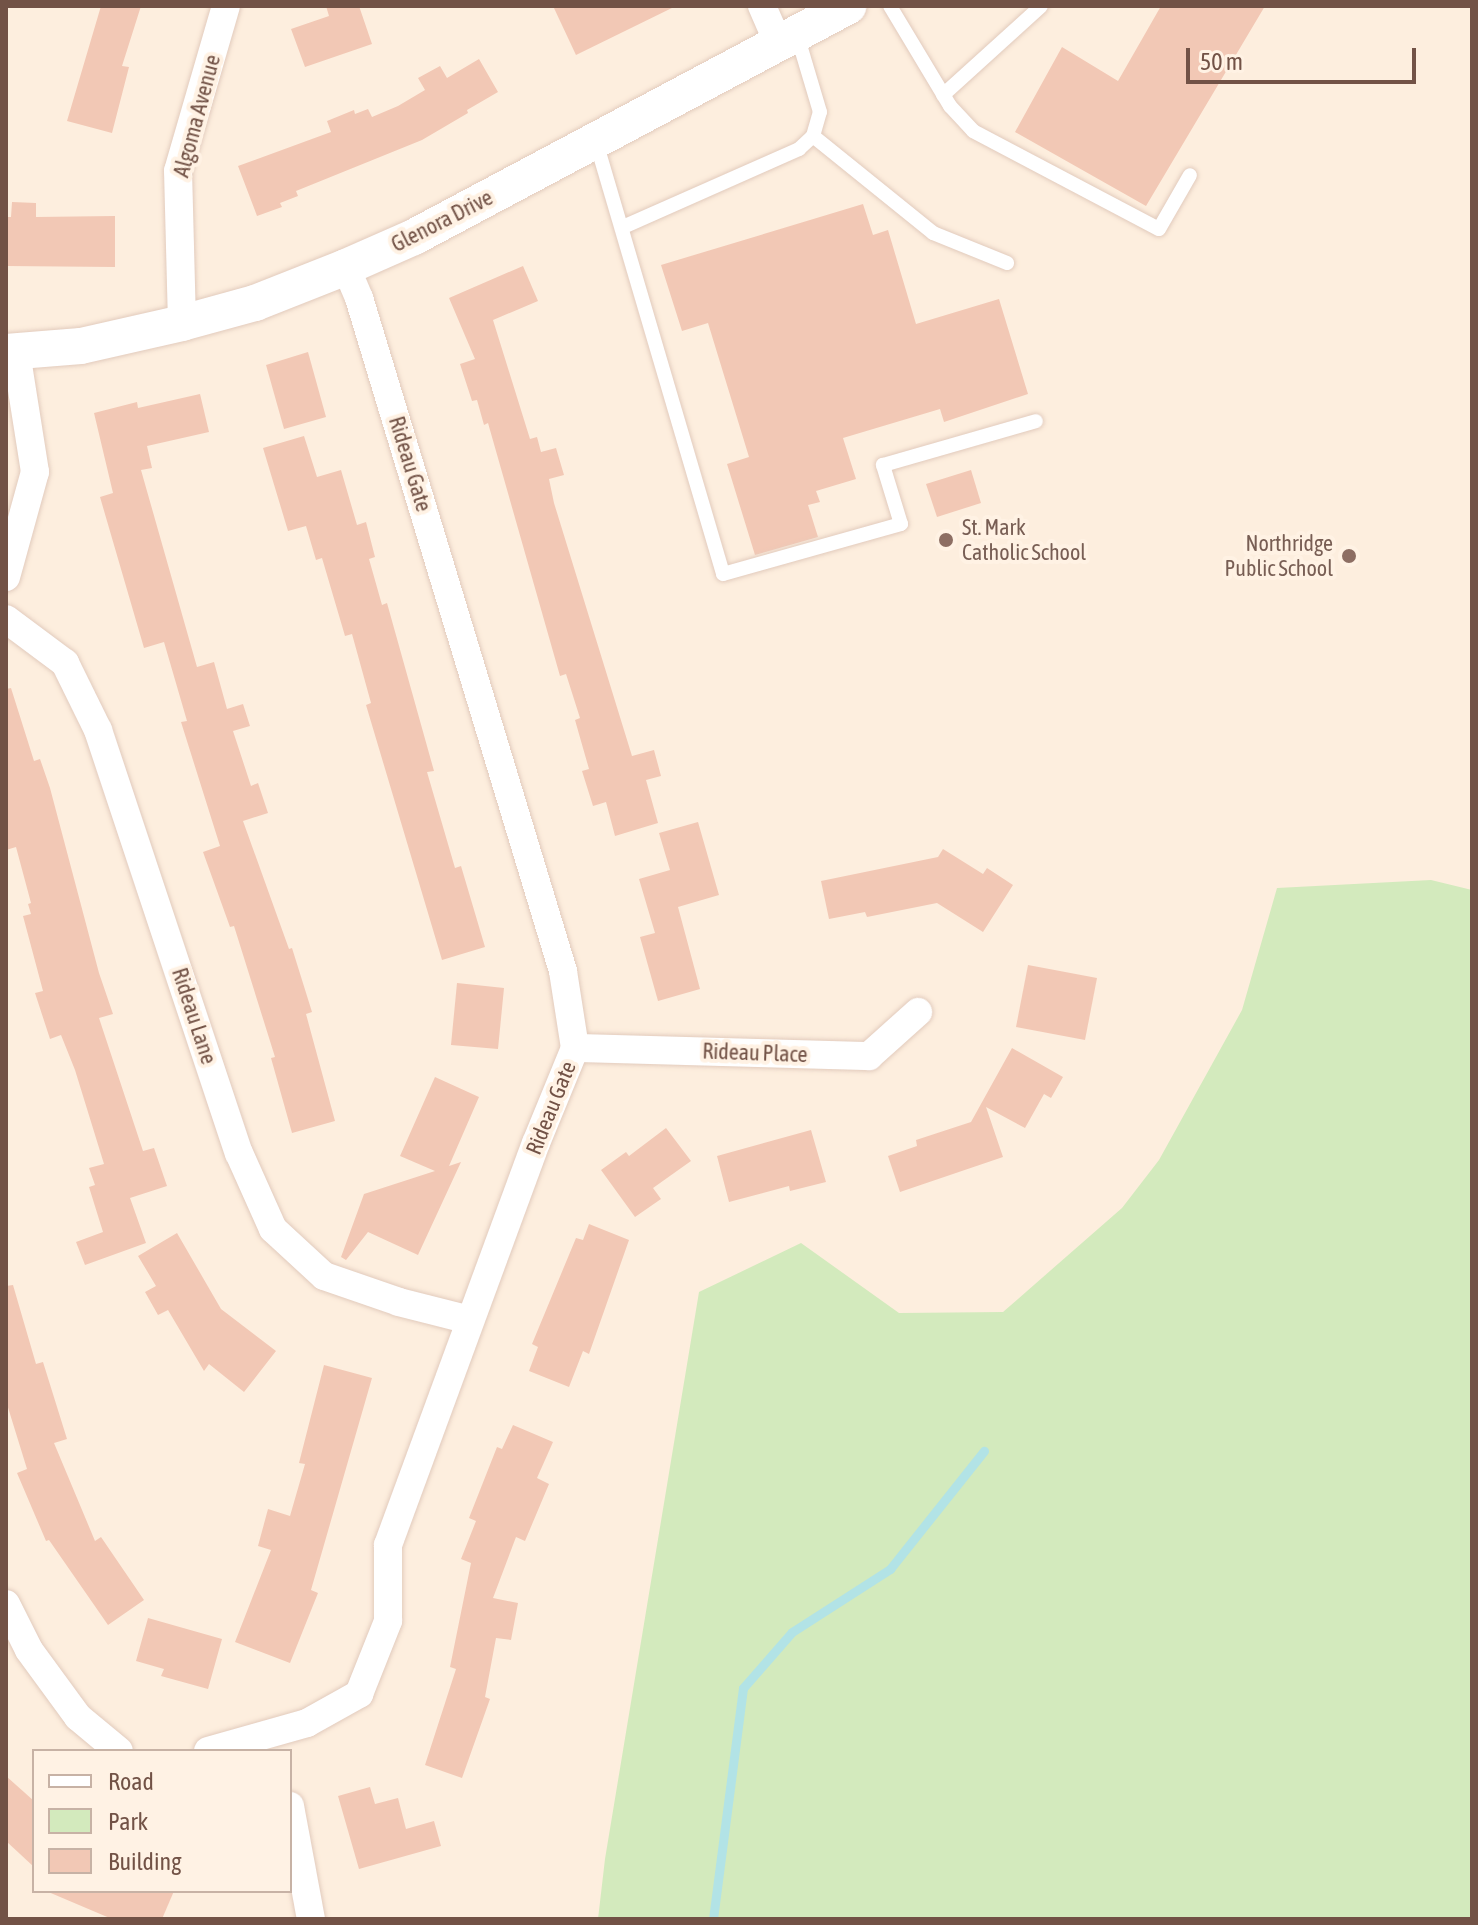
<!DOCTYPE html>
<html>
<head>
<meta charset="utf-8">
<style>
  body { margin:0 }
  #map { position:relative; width:1478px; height:1925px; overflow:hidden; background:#fdeede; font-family:"Asap Condensed",sans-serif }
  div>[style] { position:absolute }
  .green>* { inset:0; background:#d3eabd }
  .stream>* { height:9px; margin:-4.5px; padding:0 4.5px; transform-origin:4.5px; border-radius:4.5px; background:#b2e3e6 }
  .building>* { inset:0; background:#f2c8b5 }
  .roads { filter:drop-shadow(0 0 2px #e2cbbd) drop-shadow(0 0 2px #e2cbbd) }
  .service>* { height:14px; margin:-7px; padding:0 7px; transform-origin:7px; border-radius:7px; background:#fff }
  .minor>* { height:28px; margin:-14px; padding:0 14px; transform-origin:14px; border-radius:14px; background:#fff }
  .tertiary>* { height:36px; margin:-18px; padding:0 18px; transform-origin:18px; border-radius:18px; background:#fff }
  .dots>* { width:22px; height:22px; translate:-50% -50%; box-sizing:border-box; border:4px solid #fff2e4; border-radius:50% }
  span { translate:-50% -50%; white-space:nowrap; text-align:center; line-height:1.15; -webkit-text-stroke:8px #fff2e4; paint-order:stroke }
  .street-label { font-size:22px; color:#725246 }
  .education-label { font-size:22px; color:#785e54 }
  .left { translate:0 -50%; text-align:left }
  .right { translate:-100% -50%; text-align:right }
  .frame { position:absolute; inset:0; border:8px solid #725246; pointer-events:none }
  .legend { position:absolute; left:32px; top:1749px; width:260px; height:144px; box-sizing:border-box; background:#fff2e4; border:2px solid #c7b2a5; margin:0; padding:10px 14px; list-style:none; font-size:24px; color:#725246 }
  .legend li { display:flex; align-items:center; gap:16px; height:40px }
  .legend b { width:40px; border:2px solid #c7b2a5 }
  .scale { position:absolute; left:1186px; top:48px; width:230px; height:36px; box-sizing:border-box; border:4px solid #725246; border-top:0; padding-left:10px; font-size:24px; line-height:28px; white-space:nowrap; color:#725246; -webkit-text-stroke:6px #fff2e4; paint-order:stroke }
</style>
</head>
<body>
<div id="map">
  <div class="green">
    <div style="clip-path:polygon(1431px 880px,1472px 890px,1472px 1919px,598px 1919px,605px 1859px,699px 1292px,801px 1243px,899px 1313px,1003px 1312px,1122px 1208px,1159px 1160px,1242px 1010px,1277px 888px)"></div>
  </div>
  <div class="stream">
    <div style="left:713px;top:1919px;width:233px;rotate:-82.6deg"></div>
    <div style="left:743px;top:1688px;width:74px;rotate:-48.8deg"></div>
    <div style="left:792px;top:1632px;width:117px;rotate:-32.7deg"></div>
    <div style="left:890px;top:1569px;width:151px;rotate:-51.5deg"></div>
  </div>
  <div class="building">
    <div style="clip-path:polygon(101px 6px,141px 6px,122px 66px,129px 67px,112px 133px,67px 121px)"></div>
    <div style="clip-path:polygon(326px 6px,359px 6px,372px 44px,305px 67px,291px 29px,329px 16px)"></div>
    <div style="clip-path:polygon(553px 6px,676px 6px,576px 55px)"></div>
    <div style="clip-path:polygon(1161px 6px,1265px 6px,1146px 206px,1015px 132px,1062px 47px,1118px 81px)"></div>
    <div style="clip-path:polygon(479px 59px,498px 92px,467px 110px,468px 113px,422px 140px,296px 191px,298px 196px,280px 203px,282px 207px,257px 216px,238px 166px,331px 132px,327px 121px,354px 110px,355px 114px,368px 109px,372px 117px,398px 106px,425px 90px,418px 78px,440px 66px,447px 78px)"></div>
    <div style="clip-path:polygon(12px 202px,36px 203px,36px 217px,115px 216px,115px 267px,6px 266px,6px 217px,11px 217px)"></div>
    <div style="clip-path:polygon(863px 204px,873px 235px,888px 230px,916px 324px,999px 299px,1028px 394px,944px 422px,940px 409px,843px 438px,856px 479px,816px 491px,820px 502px,808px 505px,818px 537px,755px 555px,727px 464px,749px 457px,708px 323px,682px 331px,661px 265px)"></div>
    <div style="clip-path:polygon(523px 266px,538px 301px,493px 320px,530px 439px,537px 437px,541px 452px,556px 448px,564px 475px,549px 479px,554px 503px,632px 756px,654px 750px,661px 776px,646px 780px,658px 823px,615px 836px,606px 802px,593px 806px,582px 771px,589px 769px,575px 720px,580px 718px,566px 674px,560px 676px,488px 423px,484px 425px,477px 400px,472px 401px,460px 364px,475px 359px,449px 298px)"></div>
    <div style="clip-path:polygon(308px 352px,326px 417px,284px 429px,266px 365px)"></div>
    <div style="clip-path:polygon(200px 394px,209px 432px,147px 446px,152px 468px,141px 470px,197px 667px,214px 662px,227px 709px,243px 704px,250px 726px,233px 731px,251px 786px,258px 783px,268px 813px,243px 821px,289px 949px,292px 948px,312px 1012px,306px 1014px,335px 1121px,292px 1133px,271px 1058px,275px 1057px,234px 926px,230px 927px,203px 852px,220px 846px,181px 722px,187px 721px,164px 642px,144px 648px,100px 497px,113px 493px,94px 413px,137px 402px,138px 408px)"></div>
    <div style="clip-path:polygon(304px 436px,317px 477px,341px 470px,357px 525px,366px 522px,375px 557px,369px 559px,382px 605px,387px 603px,434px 771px,427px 772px,455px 868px,461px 866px,485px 947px,442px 960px,366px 705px,371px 703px,352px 634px,345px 636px,322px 558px,316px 560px,306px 526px,288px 531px,263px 448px)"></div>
    <div style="clip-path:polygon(971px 470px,981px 503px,937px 517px,926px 484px)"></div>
    <div style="clip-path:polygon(11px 688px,34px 761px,40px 759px,50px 788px,99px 973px,113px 1014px,99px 1018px,143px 1151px,154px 1148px,167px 1186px,130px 1198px,146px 1243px,85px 1265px,76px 1242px,103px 1232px,89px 1187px,95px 1185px,89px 1168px,104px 1164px,75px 1070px,61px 1035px,50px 1039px,35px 993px,43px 991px,23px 916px,31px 914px,28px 904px,31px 903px,16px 847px,6px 850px,6px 689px)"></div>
    <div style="clip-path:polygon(698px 822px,719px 895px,678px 907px,700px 989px,658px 1001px,640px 937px,655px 933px,639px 879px,670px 870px,659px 833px)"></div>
    <div style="clip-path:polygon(943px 849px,983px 874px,987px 868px,1013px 885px,983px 932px,937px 903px,867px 917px,865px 912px,829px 919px,821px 881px,938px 857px)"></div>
    <div style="clip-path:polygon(1028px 965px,1097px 978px,1085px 1040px,1016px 1027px)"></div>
    <div style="clip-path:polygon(457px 983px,504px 988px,498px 1049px,451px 1045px)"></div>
    <div style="clip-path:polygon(1012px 1048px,1063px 1077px,1051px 1098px,1044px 1094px,1025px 1128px,986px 1107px,1003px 1157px,900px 1192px,888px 1156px,917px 1146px,916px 1140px,971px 1122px)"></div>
    <div style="clip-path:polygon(435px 1077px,479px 1097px,449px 1166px,461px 1162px,418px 1255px,368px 1232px,346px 1260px,341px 1257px,364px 1194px,435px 1171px,400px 1156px)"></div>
    <div style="clip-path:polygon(666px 1128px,691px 1161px,653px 1188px,661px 1199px,635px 1217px,601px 1170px,626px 1152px,629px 1156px)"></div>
    <div style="clip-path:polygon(811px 1130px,826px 1182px,790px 1191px,789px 1186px,729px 1202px,717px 1156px)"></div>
    <div style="clip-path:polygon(589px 1224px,629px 1240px,589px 1354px,583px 1351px,569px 1387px,529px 1371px,538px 1347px,532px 1344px,576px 1238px,583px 1240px)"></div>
    <div style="clip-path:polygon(177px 1233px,221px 1309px,276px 1351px,244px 1392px,209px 1364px,204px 1371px,168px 1310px,158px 1315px,145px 1292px,156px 1286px,138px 1256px)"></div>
    <div style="clip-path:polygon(13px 1285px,36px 1364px,43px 1362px,67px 1439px,54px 1443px,95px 1541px,101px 1537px,144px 1600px,108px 1625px,49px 1540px,46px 1541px,17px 1473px,27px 1469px,6px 1401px,6px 1286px)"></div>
    <div style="clip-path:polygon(324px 1365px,372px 1378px,311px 1590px,318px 1593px,290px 1663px,235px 1642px,271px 1550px,258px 1546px,268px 1509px,290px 1516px,305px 1464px,299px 1463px)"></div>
    <div style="clip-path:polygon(513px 1425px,553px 1442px,537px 1478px,549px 1484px,525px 1541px,516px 1537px,493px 1598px,518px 1603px,511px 1640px,496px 1638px,485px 1697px,490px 1699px,462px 1778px,425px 1765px,456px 1669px,450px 1667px,471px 1563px,461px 1559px,476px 1521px,469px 1518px,497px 1447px,502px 1449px)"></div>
    <div style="clip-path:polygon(148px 1618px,222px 1639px,208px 1689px,161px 1676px,164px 1669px,136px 1661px)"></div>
    <div style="clip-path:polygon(6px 1776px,34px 1801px,34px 1867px,6px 1841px)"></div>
    <div style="clip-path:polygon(370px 1787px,375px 1804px,398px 1798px,406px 1829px,434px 1821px,441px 1846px,359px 1869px,338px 1796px)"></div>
    <div style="clip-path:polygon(46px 1891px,174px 1891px,162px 1919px,112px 1919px)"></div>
  </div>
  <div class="roads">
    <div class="service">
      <div style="left:890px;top:6px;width:117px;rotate:59deg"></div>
      <div style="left:950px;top:106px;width:34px;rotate:47deg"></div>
      <div style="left:973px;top:131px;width:210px;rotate:27.8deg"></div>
      <div style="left:1159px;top:229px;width:62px;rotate:-60.1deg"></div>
      <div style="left:943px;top:95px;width:132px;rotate:-42.2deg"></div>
      <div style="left:813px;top:136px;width:154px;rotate:38.9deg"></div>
      <div style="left:933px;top:233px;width:80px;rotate:22.1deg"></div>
      <div style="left:596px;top:142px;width:450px;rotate:73.6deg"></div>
      <div style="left:723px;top:574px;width:185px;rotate:-15.7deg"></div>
      <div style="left:901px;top:524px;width:62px;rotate:-107deg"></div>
      <div style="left:883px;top:465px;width:159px;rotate:-16deg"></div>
      <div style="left:623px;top:227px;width:193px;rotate:-23.9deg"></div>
      <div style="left:799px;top:149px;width:19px;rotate:-43deg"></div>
      <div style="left:813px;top:136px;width:25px;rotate:-74deg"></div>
      <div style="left:820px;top:112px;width:80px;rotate:-106.6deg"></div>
    </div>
    <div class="minor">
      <div style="left:762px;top:6px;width:43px;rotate:66.4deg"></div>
      <div style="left:182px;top:323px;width:152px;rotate:-91.5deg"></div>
      <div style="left:178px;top:171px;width:172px;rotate:-73.8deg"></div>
      <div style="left:6px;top:577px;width:109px;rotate:-74.6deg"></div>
      <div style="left:35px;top:472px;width:121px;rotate:-99deg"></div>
      <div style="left:6px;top:619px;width:74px;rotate:36.7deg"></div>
      <div style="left:65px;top:663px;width:75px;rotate:63.8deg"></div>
      <div style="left:98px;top:730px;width:446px;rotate:71.6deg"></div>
      <div style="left:239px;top:1153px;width:83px;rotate:65.9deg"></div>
      <div style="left:273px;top:1229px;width:69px;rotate:42.7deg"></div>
      <div style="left:324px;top:1276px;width:79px;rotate:19.1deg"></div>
      <div style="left:399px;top:1302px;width:73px;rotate:14.2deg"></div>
      <div style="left:575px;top:1048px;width:294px;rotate:1.6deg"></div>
      <div style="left:869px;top:1056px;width:66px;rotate:-41.9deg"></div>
      <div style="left:6px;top:1604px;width:51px;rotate:63.4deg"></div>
      <div style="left:29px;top:1650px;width:83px;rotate:53.8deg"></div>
      <div style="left:78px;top:1717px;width:53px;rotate:39.7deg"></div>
      <div style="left:208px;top:1751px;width:103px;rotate:-15.8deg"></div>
      <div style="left:307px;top:1723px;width:60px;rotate:-29.1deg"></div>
      <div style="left:359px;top:1694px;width:79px;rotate:-68.3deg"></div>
      <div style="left:388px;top:1621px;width:76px;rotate:-90deg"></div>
      <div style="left:388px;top:1545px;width:428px;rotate:-69.8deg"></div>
      <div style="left:536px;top:1143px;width:103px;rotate:-67.7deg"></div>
      <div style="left:575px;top:1048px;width:78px;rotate:-98.9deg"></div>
      <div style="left:563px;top:971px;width:703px;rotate:-106.86deg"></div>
      <div style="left:359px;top:298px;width:34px;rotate:-113deg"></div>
      <div style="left:290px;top:1806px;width:115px;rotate:79.5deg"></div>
    </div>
    <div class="tertiary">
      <div style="left:6px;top:352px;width:75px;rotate:-4.6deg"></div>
      <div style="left:81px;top:346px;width:104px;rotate:-12.8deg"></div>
      <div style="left:182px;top:323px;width:76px;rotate:-15.3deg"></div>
      <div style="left:255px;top:303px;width:98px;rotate:-21.6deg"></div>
      <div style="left:346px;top:267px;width:74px;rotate:-23.8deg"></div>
      <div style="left:414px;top:237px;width:492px;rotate:-28deg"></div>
    </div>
  </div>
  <div class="dots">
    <div style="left:946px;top:540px;background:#8d6e63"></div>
    <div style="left:1349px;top:556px;background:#8d6e63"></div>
  </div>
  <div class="street-label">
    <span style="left:197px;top:116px;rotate:-75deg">Algoma Avenue</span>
    <span style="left:442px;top:221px;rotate:-27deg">Glenora Drive</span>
    <span style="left:410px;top:464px;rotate:73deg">Rideau Gate</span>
    <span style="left:194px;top:1016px;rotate:72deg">Rideau Lane</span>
    <span style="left:755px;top:1053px;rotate:2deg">Rideau Place</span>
    <span style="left:551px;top:1108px;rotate:-68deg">Rideau Gate</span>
  </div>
  <div class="education-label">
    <span class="left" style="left:962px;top:540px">St. Mark<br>Catholic School</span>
    <span class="right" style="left:1333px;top:556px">Northridge<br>Public School</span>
  </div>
  <div class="frame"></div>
  <ul class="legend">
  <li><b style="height:10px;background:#fff"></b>Road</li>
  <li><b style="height:22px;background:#d3eabd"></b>Park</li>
  <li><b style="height:22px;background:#f2c8b5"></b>Building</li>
  </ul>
  <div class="scale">50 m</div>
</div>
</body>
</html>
